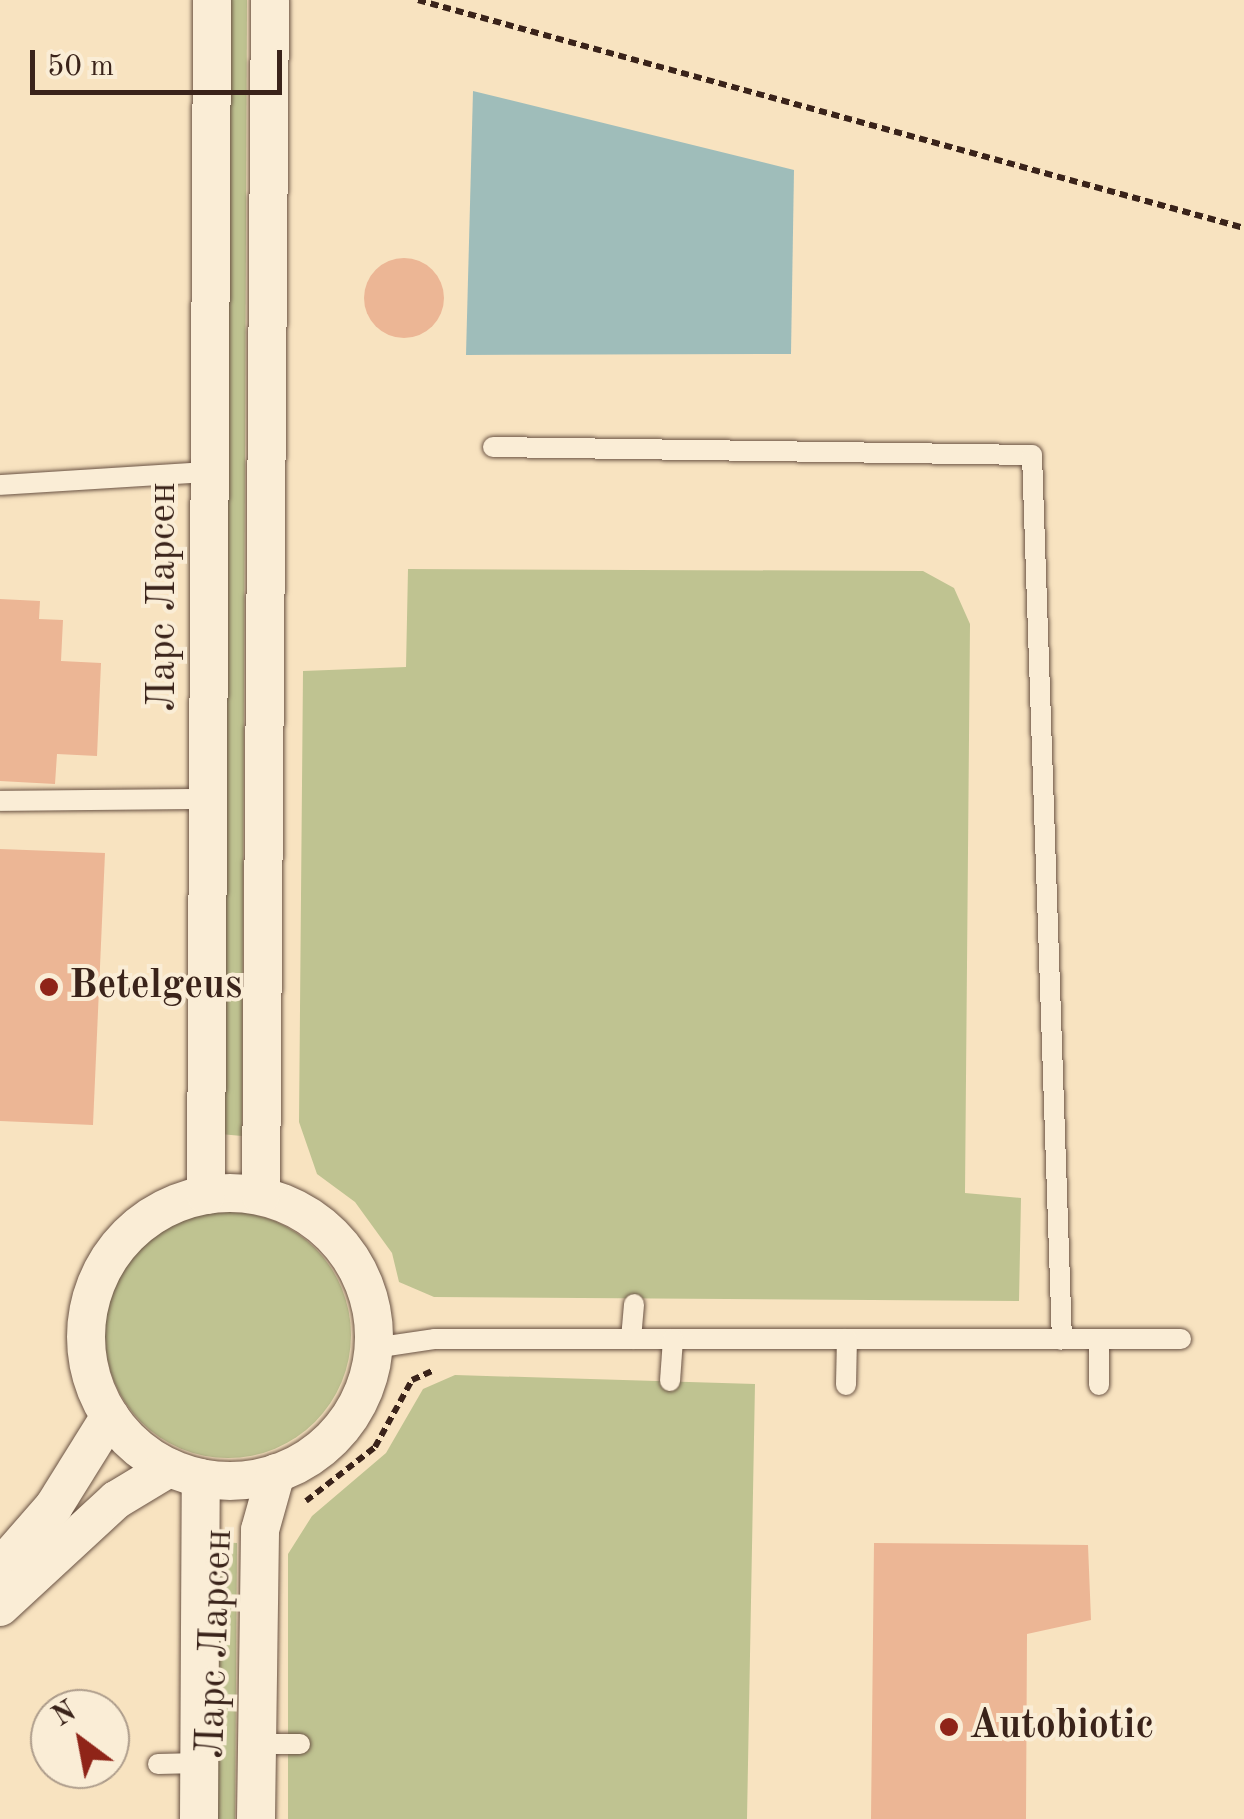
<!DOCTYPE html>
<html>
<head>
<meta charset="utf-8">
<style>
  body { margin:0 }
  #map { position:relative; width:1244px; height:1819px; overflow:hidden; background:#f8e3c0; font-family:"Old Standard TT",serif }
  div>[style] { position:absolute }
  .green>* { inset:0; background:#bfc391 }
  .round { border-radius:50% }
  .water>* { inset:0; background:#9fbdba }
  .building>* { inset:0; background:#ecb695 }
  .path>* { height:6px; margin-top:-3px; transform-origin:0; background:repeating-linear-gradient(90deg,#3a231a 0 8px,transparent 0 13px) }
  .roads { filter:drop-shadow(0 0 2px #6a5344) drop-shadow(0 0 2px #6a5344) }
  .service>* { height:20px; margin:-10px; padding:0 10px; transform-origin:10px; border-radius:10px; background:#faedd6 }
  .minor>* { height:38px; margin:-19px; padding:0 19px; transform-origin:19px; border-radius:19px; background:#faedd6 }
  .minor>.ring { margin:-19px; padding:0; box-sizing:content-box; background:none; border:38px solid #faedd6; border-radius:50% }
  .dots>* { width:28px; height:28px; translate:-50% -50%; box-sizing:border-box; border:5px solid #faedd6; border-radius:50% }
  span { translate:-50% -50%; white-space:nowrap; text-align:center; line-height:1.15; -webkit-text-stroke:8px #faedd6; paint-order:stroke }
  .street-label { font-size:40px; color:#3a231a }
  .poi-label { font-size:40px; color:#3a231a; font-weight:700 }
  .left { translate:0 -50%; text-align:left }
  .north { position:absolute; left:30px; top:1689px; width:100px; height:100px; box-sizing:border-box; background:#faedd6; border:2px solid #ad9c8b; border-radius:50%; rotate:328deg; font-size:28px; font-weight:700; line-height:40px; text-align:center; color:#3a231a }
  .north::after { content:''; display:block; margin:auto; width:35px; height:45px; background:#8f2418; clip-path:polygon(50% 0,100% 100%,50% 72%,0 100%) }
  .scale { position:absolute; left:30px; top:50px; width:252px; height:45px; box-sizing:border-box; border:5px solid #3a231a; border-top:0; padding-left:12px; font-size:30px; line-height:35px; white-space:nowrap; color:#3a231a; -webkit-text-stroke:8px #faedd6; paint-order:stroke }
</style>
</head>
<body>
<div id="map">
  <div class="green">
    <div style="clip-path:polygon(227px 0,247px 0,242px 1136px,220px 1134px)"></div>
    <div style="clip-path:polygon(408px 569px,923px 571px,954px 588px,970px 624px,965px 1193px,1021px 1198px,1019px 1301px,434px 1297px,399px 1282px,392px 1253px,355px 1202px,317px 1174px,299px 1122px,303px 671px,406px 667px)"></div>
    <div class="round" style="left:105px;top:1212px;width:246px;height:246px"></div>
    <div style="clip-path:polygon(455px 1375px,755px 1384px,747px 1819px,288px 1819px,288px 1554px,312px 1516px,386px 1453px,423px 1389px)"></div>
    <div style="clip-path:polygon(219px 1542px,237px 1543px,235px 1819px,217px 1819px)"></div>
  </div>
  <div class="water">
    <div style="clip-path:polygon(473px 91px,794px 170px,791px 354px,466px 355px)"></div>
  </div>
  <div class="building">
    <div class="round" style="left:364px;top:258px;width:80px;height:80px"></div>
    <div style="clip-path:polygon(0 599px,40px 601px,39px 619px,63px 620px,61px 661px,101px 663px,97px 756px,57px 754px,55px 784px,0 781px)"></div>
    <div style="clip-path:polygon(0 849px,105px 853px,93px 1125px,0 1121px)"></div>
    <div style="clip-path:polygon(874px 1543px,1088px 1545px,1091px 1620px,1027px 1634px,1026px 1819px,871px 1819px)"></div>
  </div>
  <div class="path">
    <div style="left:418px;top:0;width:857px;rotate:15.43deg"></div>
    <div style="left:306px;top:1501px;width:88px;rotate:-38deg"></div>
    <div style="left:375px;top:1447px;width:77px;rotate:-61.1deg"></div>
    <div style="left:412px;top:1380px;width:22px;rotate:-24deg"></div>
  </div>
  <div class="roads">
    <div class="service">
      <div style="left:493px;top:447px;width:539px;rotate:0.85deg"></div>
      <div style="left:1032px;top:455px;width:885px;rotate:88.06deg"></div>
      <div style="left:0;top:485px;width:209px;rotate:-3.6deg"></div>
      <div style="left:0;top:801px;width:208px;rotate:-0.6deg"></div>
      <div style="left:631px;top:1339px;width:35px;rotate:-85deg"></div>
      <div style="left:1099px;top:1339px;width:46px;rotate:90deg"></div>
      <div style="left:374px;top:1348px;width:62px;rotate:-8.4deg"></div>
      <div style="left:435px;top:1339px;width:746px"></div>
      <div style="left:670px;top:1381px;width:42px;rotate:-85.9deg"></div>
      <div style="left:846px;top:1385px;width:46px;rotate:-88.8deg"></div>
      <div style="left:256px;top:1744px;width:44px"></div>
      <div style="left:158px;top:1764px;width:41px;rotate:-1.4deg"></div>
    </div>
    <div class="minor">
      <div class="ring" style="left:86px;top:1193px;width:250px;height:250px"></div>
      <div style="left:206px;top:1195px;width:1195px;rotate:-89.71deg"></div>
      <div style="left:261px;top:1195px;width:1195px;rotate:-89.57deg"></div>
      <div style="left:0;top:1568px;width:82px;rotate:-48.9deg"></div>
      <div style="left:54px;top:1506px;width:106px;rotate:-58.1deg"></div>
      <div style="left:0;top:1607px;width:158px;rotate:-42.7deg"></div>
      <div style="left:116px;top:1500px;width:62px;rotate:-31.1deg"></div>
      <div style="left:199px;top:1819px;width:341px;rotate:-89.7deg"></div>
      <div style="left:256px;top:1819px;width:289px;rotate:-89.2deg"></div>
      <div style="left:260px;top:1530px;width:59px;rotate:-74.3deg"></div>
    </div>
  </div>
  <div class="dots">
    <div style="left:49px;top:987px;background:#8f2418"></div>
    <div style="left:949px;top:1727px;background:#8f2418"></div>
  </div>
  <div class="street-label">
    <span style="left:164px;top:597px;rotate:-90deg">Ларс Ларсен</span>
    <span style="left:216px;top:1644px;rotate:-88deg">Ларс Ларсен</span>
  </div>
  <div class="poi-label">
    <span class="left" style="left:69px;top:987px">Betelgeus</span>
    <span class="left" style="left:969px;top:1727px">Autobiotic</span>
  </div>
  <div class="north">N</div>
  <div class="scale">50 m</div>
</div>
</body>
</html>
